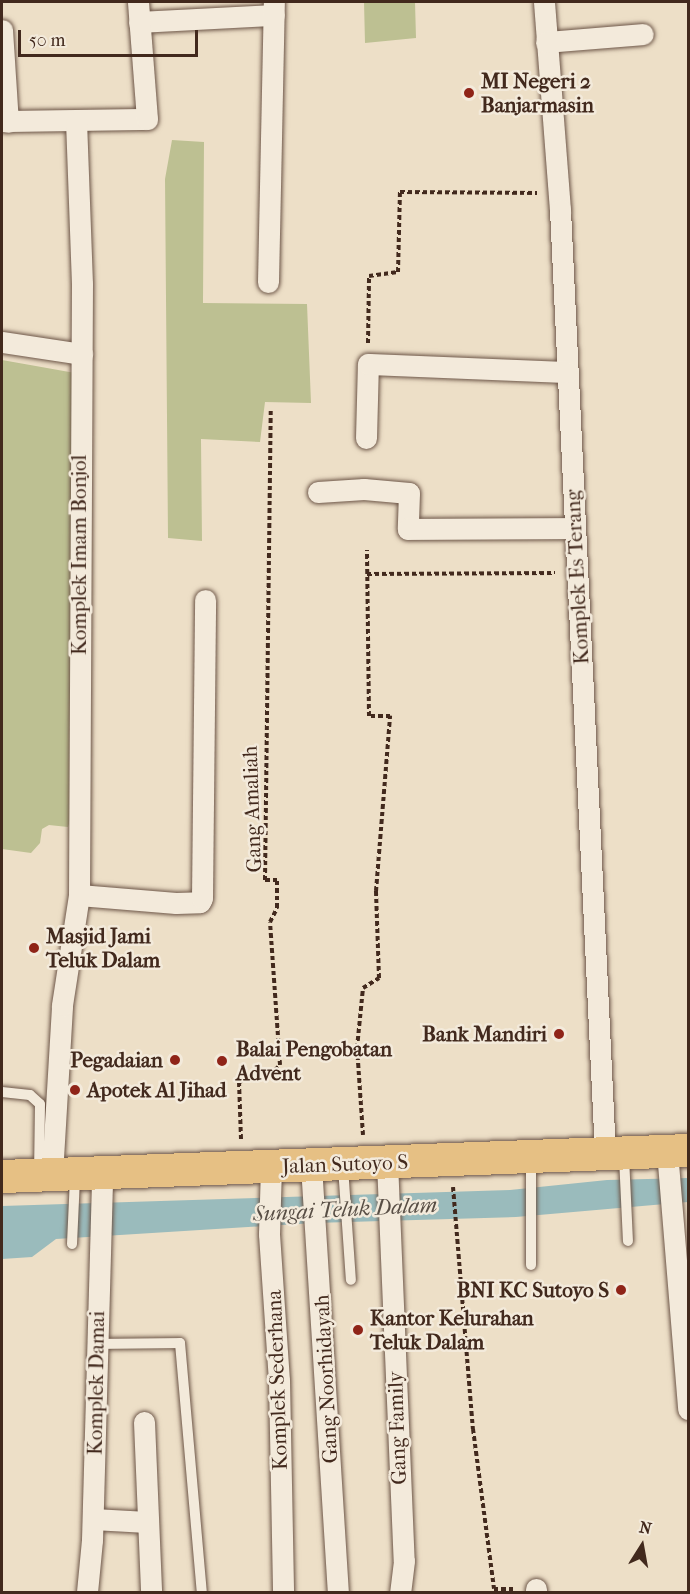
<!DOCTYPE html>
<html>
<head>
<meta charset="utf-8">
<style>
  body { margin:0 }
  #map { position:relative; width:690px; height:1594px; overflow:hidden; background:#eddfc7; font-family:"IM FELL French Canon",serif }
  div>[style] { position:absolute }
  .green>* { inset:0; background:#bdc092 }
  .water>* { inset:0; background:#9abbbc }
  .path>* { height:4px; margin-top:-2px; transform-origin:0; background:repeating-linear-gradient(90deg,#42291d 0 4.5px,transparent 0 7.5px) }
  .roads { filter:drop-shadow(0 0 2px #6d5648) drop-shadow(0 0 2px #6d5648) }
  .lane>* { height:10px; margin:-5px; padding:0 5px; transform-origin:5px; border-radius:5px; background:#f3eadb }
  .street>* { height:21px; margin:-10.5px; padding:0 10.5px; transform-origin:10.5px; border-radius:10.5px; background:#f3eadb }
  .highway>* { height:33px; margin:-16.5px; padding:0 16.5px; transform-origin:16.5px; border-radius:16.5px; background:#e6c084 }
  .dots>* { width:16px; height:16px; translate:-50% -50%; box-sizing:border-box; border:3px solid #f3eadb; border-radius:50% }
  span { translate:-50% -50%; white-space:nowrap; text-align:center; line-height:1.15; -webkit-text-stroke:5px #f3eadb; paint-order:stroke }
  .poi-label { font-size:21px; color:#42291d; font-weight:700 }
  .left { translate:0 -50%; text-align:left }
  .right { translate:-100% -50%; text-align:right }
  .street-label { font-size:21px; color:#42291d }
  .water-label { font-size:22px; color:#584e45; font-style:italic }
  .frame { position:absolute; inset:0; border:3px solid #42291d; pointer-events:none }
  .north { position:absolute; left:612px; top:1516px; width:60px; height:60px; -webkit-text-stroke:4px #f3eadb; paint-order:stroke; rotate:11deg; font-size:16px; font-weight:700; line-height:24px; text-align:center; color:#42291d }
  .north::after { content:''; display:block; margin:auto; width:21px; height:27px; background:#42291d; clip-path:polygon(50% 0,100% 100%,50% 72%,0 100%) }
  .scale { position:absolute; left:18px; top:30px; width:180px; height:27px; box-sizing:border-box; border:3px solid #42291d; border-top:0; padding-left:8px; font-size:18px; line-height:21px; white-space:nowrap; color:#42291d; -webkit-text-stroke:4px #f3eadb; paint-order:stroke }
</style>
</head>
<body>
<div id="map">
  <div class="green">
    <div style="clip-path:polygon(360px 2px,415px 2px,416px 38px,365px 43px,364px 2px)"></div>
    <div style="clip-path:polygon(172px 140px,204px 142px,203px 303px,307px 304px,311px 403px,265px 402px,260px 442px,201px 439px,202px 541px,168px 538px,165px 179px)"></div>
    <div style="clip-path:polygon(2px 360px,75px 373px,72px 814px,68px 827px,49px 825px,42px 829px,40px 843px,31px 853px,2px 849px)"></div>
  </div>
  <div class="water">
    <div style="clip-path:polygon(688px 1178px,688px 1202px,516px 1217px,314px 1223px,56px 1239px,32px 1257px,2px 1259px,2px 1206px,510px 1190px,607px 1180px)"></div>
  </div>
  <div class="path">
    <div style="left:368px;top:343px;width:67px;rotate:-89.1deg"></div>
    <div style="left:369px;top:276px;width:29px;rotate:-8deg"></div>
    <div style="left:398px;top:272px;width:80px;rotate:-88.6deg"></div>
    <div style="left:400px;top:192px;width:137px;rotate:0.4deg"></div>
    <div style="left:367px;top:574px;width:188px;rotate:-0.3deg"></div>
    <div style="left:363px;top:1135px;width:87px;rotate:-93.9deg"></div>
    <div style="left:357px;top:1048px;width:60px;rotate:-84.3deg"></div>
    <div style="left:363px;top:988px;width:19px;rotate:-32deg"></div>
    <div style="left:379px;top:978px;width:87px;rotate:-92deg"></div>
    <div style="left:376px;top:891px;width:176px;rotate:-85.4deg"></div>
    <div style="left:390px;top:716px;width:21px;rotate:180deg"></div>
    <div style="left:369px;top:716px;width:166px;rotate:-90.7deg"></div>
    <div style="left:241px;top:1139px;width:56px;rotate:-92deg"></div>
    <div style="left:239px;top:1083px;width:13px;rotate:-45deg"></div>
    <div style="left:248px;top:1074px;width:27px;rotate:-8deg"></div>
    <div style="left:275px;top:1070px;width:7px;rotate:-45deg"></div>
    <div style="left:280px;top:1065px;width:143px;rotate:-94deg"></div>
    <div style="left:270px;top:922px;width:16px;rotate:-63deg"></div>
    <div style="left:277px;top:908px;width:28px;rotate:-90deg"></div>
    <div style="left:277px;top:880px;width:12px;rotate:180deg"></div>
    <div style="left:265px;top:880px;width:470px;rotate:-89.3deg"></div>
    <div style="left:453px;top:1187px;width:243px;rotate:85.3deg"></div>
    <div style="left:473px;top:1429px;width:161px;rotate:82.5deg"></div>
    <div style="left:494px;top:1589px;width:20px"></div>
  </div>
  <div class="roads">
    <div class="lane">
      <div style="left:2px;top:1092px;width:28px;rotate:6deg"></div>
      <div style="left:30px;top:1095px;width:13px;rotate:42deg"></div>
      <div style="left:40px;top:1104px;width:68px;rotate:90.8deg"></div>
      <div style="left:624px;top:1157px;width:84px;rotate:87.3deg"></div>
      <div style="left:531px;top:1159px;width:106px;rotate:90deg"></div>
      <div style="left:343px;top:1167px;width:113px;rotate:86deg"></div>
      <div style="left:72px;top:1244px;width:67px;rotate:-87.4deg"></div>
      <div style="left:97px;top:1344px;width:83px;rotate:-0.7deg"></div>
      <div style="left:180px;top:1343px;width:250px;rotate:85deg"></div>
    </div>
    <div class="street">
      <div style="left:544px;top:2px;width:209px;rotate:85.6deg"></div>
      <div style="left:560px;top:210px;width:944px;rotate:87.27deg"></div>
      <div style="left:139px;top:22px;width:135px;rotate:-3deg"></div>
      <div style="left:2px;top:30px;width:92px;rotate:86.3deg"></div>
      <div style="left:546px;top:42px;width:97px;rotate:-4.7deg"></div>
      <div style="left:2px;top:121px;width:145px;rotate:-0.8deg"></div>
      <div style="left:147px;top:119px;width:117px;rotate:-94.4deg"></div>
      <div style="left:268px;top:282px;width:280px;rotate:-88.8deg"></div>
      <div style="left:2px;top:342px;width:81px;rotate:8.5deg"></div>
      <div style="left:366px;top:438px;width:74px;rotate:-88.5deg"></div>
      <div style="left:368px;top:364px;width:199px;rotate:2.3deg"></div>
      <div style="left:318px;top:492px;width:46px;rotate:-3.7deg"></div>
      <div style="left:364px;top:489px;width:45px;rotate:5.1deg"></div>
      <div style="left:409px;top:493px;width:36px;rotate:92deg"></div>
      <div style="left:408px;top:529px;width:166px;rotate:-0.3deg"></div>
      <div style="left:79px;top:895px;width:97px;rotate:4.7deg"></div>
      <div style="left:176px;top:903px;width:24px;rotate:-2deg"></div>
      <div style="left:200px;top:902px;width:4px;rotate:-63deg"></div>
      <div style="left:202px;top:898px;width:298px;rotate:-89.4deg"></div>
      <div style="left:667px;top:1151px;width:259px;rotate:85.3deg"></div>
      <div style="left:387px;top:1162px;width:399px;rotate:87.6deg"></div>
      <div style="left:404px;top:1561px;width:31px;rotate:97deg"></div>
      <div style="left:311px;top:1165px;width:428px;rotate:86.4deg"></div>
      <div style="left:271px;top:1167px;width:67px;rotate:91.7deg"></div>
      <div style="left:269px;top:1234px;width:146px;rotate:86.1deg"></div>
      <div style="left:279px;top:1380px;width:212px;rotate:88.9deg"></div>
      <div style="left:52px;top:1175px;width:170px;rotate:-86.6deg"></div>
      <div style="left:62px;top:1005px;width:111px;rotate:-81.2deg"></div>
      <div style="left:79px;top:895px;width:611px;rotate:-89.72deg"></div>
      <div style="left:82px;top:284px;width:161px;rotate:-92.1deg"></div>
      <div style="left:144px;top:1422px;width:170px;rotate:87.6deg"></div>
      <div style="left:93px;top:1519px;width:54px;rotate:3.2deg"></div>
      <div style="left:536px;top:1589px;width:3px;rotate:90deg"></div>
      <div style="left:87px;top:1592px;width:52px;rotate:-84.5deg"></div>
      <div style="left:92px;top:1540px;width:367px;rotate:-88.4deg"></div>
    </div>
    <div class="highway">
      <div style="left:2px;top:1176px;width:686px;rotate:-2.17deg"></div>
    </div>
  </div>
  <div class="dots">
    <div style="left:469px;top:93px;background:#8f2418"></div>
    <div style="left:34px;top:948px;background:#8f2418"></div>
    <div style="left:559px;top:1034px;background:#8f2418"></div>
    <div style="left:175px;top:1060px;background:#8f2418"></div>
    <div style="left:222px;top:1061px;background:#8f2418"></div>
    <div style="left:75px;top:1090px;background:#8f2418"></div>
    <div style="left:621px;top:1290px;background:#8f2418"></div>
    <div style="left:358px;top:1330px;background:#8f2418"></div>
  </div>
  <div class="poi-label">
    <span class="left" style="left:481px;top:93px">MI Negeri 2<br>Banjarmasin</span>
    <span class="left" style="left:46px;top:948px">Masjid Jami<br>Teluk Dalam</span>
    <span class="right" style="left:547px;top:1034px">Bank Mandiri</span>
    <span class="left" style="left:236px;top:1061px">Balai Pengobatan<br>Advent</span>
    <span class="right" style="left:163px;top:1060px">Pegadaian</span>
    <span class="left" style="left:87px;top:1090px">Apotek Al Jihad</span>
    <span class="right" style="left:609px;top:1290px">BNI KC Sutoyo S</span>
    <span class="left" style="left:370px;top:1330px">Kantor Kelurahan<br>Teluk Dalam</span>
  </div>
  <div class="street-label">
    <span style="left:79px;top:555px;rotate:-90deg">Komplek Imam Bonjol</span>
    <span style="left:577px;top:577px;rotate:-93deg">Komplek Es Terang</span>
    <span style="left:252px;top:809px;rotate:-92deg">Gang Amaliah</span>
    <span style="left:345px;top:1164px;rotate:-2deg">Jalan Sutoyo S</span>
    <span style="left:326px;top:1379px;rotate:-93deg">Gang Noorhidayah</span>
    <span style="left:277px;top:1380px;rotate:-92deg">Komplek Sederhana</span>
    <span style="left:96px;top:1383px;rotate:-89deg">Komplek Damai</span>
    <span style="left:397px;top:1428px;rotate:-92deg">Gang Family</span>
  </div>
  <div class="water-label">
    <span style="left:345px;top:1210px;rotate:-3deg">Sungai Teluk Dalam</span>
  </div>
  <div class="frame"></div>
  <div class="north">N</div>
  <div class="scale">50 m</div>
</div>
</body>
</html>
